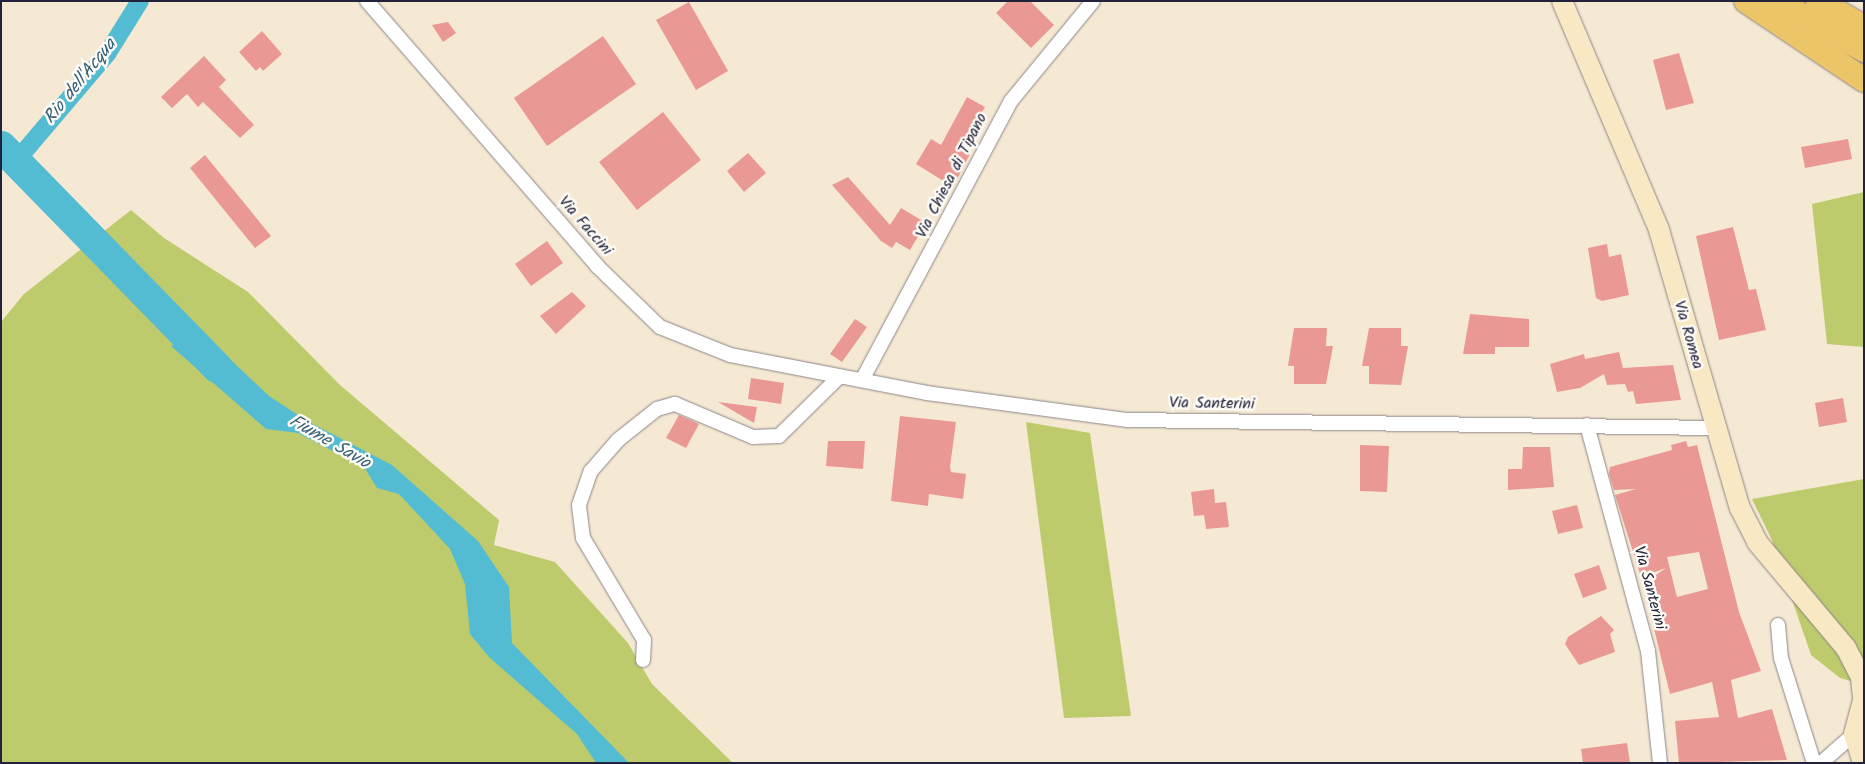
<!DOCTYPE html>
<html>
<head>
<meta charset="utf-8">
<style>
  body { margin:0 }
  #map { position:relative; width:1865px; height:764px; overflow:hidden; background:#f6e9d4; font-family:Kalam,sans-serif }
  div>[style] { position:absolute }
  .green>* { inset:0; background:#becb6d }
  .water>* { inset:0; background:#54bcd2 }
  .canal>* { height:18px; margin:-9px; padding:0 9px; transform-origin:9px; border-radius:9px; background:#54bcd2 }
  .river>* { height:31px; margin:-15.5px; padding:0 15.5px; transform-origin:15.5px; border-radius:15.5px; background:#54bcd2 }
  .building>* { inset:0; background:#ea9894 }
  .roads { filter:drop-shadow(0 0 1px #8c8688) drop-shadow(0 0 1px #8c8688) }
  .minor>* { height:14px; margin:-7px; padding:0 7px; transform-origin:7px; border-radius:7px; background:#fff }
  .secondary>* { height:20px; margin:-10px; padding:0 10px; transform-origin:10px; border-radius:10px; background:#f8e8c3 }
  .trunk>* { height:24px; margin:-12px; padding:0 12px; transform-origin:12px; border-radius:12px; background:#edc569 }
  span { translate:-50% -50%; white-space:nowrap; text-align:center; line-height:1.15; -webkit-text-stroke:5px #fdfcf7; paint-order:stroke }
  .street-label { font-size:16px; color:#22223b }
  .water-label { font-size:18px; color:#366077; font-style:italic }
  .frame { position:absolute; inset:0; border:2px solid #22223b; pointer-events:none }
</style>
</head>
<body>
<div id="map">
  <div class="green">
    <div style="clip-path:polygon(1864px 192px,1864px 347px,1827px 344px,1812px 204px)"></div>
    <div style="clip-path:polygon(131px 210px,164px 238px,248px 292px,340px 385px,499px 520px,494px 545px,555px 562px,628px 643px,652px 684px,733px 763px,1px 763px,1px 322px,24px 294px)"></div>
    <div style="clip-path:polygon(1026px 422px,1090px 433px,1131px 716px,1064px 718px)"></div>
    <div style="clip-path:polygon(1864px 479px,1864px 684px,1861px 684px,1840px 678px,1811px 655px,1771px 538px,1752px 499px)"></div>
  </div>
  <div class="water">
    <div style="clip-path:polygon(199px 330px,269px 396px,307px 421px,392px 465px,478px 541px,509px 587px,512px 643px,629px 763px,596px 763px,577px 734px,489px 657px,470px 634px,465px 584px,450px 549px,399px 494px,377px 488px,364px 467px,298px 433px,266px 429px,171px 346px)"></div>
  </div>
  <div class="canal">
    <div style="left:17px;top:160px;width:139px;rotate:-49.7deg"></div>
    <div style="left:107px;top:54px;width:62px;rotate:-58.1deg"></div>
  </div>
  <div class="river">
    <div style="left:1px;top:146px;width:309px;rotate:45.7deg"></div>
  </div>
  <div class="building">
    <div style="clip-path:polygon(1008px 1px,1030px 1px,1054px 25px,1031px 48px,996px 13px)"></div>
    <div style="clip-path:polygon(689px 2px,728px 71px,696px 90px,656px 20px)"></div>
    <div style="clip-path:polygon(448px 22px,456px 33px,443px 42px,432px 25px)"></div>
    <div style="clip-path:polygon(262px 31px,282px 54px,263px 71px,260px 67px,256px 71px,239px 52px)"></div>
    <div style="clip-path:polygon(603px 36px,636px 84px,547px 146px,514px 98px)"></div>
    <div style="clip-path:polygon(1679px 53px,1694px 103px,1666px 110px,1653px 60px)"></div>
    <div style="clip-path:polygon(204px 56px,226px 80px,219px 87px,254px 125px,240px 138px,203px 102px,198px 107px,187px 94px,172px 108px,161px 97px)"></div>
    <div style="clip-path:polygon(967px 97px,985px 107px,962px 149px,970px 154px,953px 187px,916px 164px,931px 139px,941px 145px)"></div>
    <div style="clip-path:polygon(663px 112px,701px 160px,637px 210px,599px 162px)"></div>
    <div style="clip-path:polygon(1848px 139px,1852px 159px,1805px 168px,1801px 147px)"></div>
    <div style="clip-path:polygon(748px 153px,766px 173px,744px 192px,727px 171px)"></div>
    <div style="clip-path:polygon(205px 155px,271px 236px,255px 248px,190px 168px)"></div>
    <div style="clip-path:polygon(848px 177px,890px 225px,901px 208px,926px 223px,910px 250px,896px 242px,892px 248px,881px 241px,832px 185px)"></div>
    <div style="clip-path:polygon(1733px 227px,1749px 290px,1756px 289px,1766px 330px,1719px 340px,1696px 236px)"></div>
    <div style="clip-path:polygon(547px 241px,563px 263px,531px 286px,515px 264px)"></div>
    <div style="clip-path:polygon(1607px 244px,1609px 257px,1621px 254px,1629px 295px,1602px 301px,1596px 298px,1588px 248px)"></div>
    <div style="clip-path:polygon(572px 292px,586px 306px,556px 334px,540px 316px)"></div>
    <div style="clip-path:polygon(1470px 314px,1529px 319px,1529px 347px,1495px 347px,1495px 354px,1463px 354px)"></div>
    <div style="clip-path:polygon(855px 319px,867px 327px,842px 362px,830px 354px)"></div>
    <div style="clip-path:polygon(1294px 328px,1327px 328px,1326px 346px,1333px 346px,1326px 384px,1294px 384px,1294px 366px,1288px 366px)"></div>
    <div style="clip-path:polygon(1369px 328px,1401px 328px,1401px 346px,1408px 346px,1401px 385px,1369px 384px,1369px 366px,1362px 366px)"></div>
    <div style="clip-path:polygon(1619px 352px,1623px 368px,1673px 365px,1681px 400px,1636px 404px,1633px 391px,1628px 392px,1625px 384px,1607px 385px,1604px 374px,1580px 388px,1557px 392px,1550px 364px,1584px 354px,1585px 359px)"></div>
    <div style="clip-path:polygon(751px 378px,784px 383px,781px 404px,748px 399px)"></div>
    <div style="clip-path:polygon(1843px 398px,1847px 422px,1819px 427px,1815px 403px)"></div>
    <div style="clip-path:polygon(718px 402px,757px 407px,754px 423px)"></div>
    <div style="clip-path:polygon(679px 415px,699px 424px,686px 448px,666px 438px)"></div>
    <div style="clip-path:polygon(900px 416px,956px 422px,950px 467px,951px 472px,966px 474px,963px 499px,929px 494px,928px 506px,891px 501px)"></div>
    <div style="clip-path:polygon(828px 441px,865px 441px,863px 469px,826px 466px)"></div>
    <div style="clip-path:polygon(evenodd,1686px 441px,1688px 447px,1697px 445px,1739px 612px,1761px 671px,1731px 680px,1738px 718px,1772px 709px,1787px 760px,1679px 763px,1675px 721px,1719px 717px,1712px 682px,1670px 694px,1643px 584px,1666px 568px,1641px 577px,1615px 495px,1636px 489px,1614px 490px,1609px 474px,1610px 467px,1672px 450px,1671px 445px,1686px 441px,1699px 552px,1708px 589px,1677px 597px,1667px 557px,1699px 552px)"></div>
    <div style="clip-path:polygon(1360px 445px,1389px 446px,1387px 492px,1360px 491px)"></div>
    <div style="clip-path:polygon(1523px 447px,1550px 447px,1554px 487px,1508px 490px,1508px 469px,1522px 469px)"></div>
    <div style="clip-path:polygon(1214px 489px,1215px 503px,1226px 502px,1229px 527px,1206px 529px,1204px 515px,1194px 516px,1191px 492px)"></div>
    <div style="clip-path:polygon(1577px 505px,1583px 528px,1558px 534px,1552px 511px)"></div>
    <div style="clip-path:polygon(1599px 565px,1607px 589px,1583px 598px,1574px 574px)"></div>
    <div style="clip-path:polygon(1601px 616px,1614px 630px,1610px 634px,1615px 652px,1579px 665px,1565px 644px,1568px 637px)"></div>
    <div style="clip-path:polygon(1627px 743px,1630px 763px,1583px 763px,1581px 749px)"></div>
  </div>
  <div class="roads">
    <div class="minor">
      <div style="left:367px;top:1px;width:351px;rotate:49deg"></div>
      <div style="left:597px;top:266px;width:88px;rotate:44.1deg"></div>
      <div style="left:660px;top:327px;width:75px;rotate:21.8deg"></div>
      <div style="left:730px;top:355px;width:201px;rotate:10.9deg"></div>
      <div style="left:927px;top:393px;width:203px;rotate:7.7deg"></div>
      <div style="left:1128px;top:420px;width:586px;rotate:0.78deg"></div>
      <div style="left:862px;top:380px;width:316px;rotate:-61.9deg"></div>
      <div style="left:1011px;top:101px;width:129px;rotate:-50.6deg"></div>
      <div style="left:1587px;top:425px;width:234px;rotate:74.9deg"></div>
      <div style="left:1648px;top:651px;width:113px;rotate:83.9deg"></div>
      <div style="left:1778px;top:625px;width:33px;rotate:85deg"></div>
      <div style="left:1781px;top:658px;width:110px;rotate:72.6deg"></div>
      <div style="left:643px;top:660px;width:20px;rotate:-87deg"></div>
      <div style="left:644px;top:640px;width:119px;rotate:-120.9deg"></div>
      <div style="left:583px;top:538px;width:33px;rotate:-97deg"></div>
      <div style="left:579px;top:505px;width:36px;rotate:-71deg"></div>
      <div style="left:591px;top:471px;width:41px;rotate:-48.9deg"></div>
      <div style="left:618px;top:440px;width:50px;rotate:-38.5deg"></div>
      <div style="left:657px;top:409px;width:19px;rotate:-16deg"></div>
      <div style="left:675px;top:404px;width:85px;rotate:22.9deg"></div>
      <div style="left:753px;top:437px;width:26px;rotate:-2deg"></div>
      <div style="left:779px;top:436px;width:84px;rotate:-44.5deg"></div>
      <div style="left:1821px;top:763px;width:44px;rotate:-41.3deg"></div>
    </div>
    <div class="secondary">
      <div style="left:1562px;top:1px;width:249px;rotate:67deg"></div>
      <div style="left:1659px;top:230px;width:290px;rotate:73.8deg"></div>
      <div style="left:1740px;top:508px;width:38px;rotate:63deg"></div>
      <div style="left:1757px;top:542px;width:138px;rotate:50deg"></div>
      <div style="left:1846px;top:648px;width:34px;rotate:63deg"></div>
      <div style="left:1861px;top:678px;width:20px;rotate:84deg"></div>
      <div style="left:1863px;top:763px;width:30px;rotate:-107deg"></div>
      <div style="left:1854px;top:734px;width:38px;rotate:-75deg"></div>
    </div>
    <div class="trunk">
      <div style="left:1746px;top:1px;width:142px;rotate:33.8deg"></div>
      <div style="left:1776px;top:1px;width:101px;rotate:29.1deg"></div>
      <div style="left:1818px;top:1px;width:53px;rotate:29.5deg"></div>
    </div>
  </div>
  <div class="street-label">
    <span style="left:952px;top:176px;rotate:-63deg">Via Chiesa di Tipano</span>
    <span style="left:585px;top:226px;rotate:49deg">Via Faccini</span>
    <span style="left:1688px;top:335px;rotate:74deg">Via Romea</span>
    <span style="left:1212px;top:404px;rotate:1deg">Via Santerini</span>
    <span style="left:1649px;top:588px;rotate:75deg">Via Santerini</span>
  </div>
  <div class="water-label">
    <span style="left:81px;top:82px;rotate:-51deg">Rio dell'Acqua</span>
    <span style="left:329px;top:443px;rotate:30deg">Fiume Savio</span>
  </div>
  <div class="frame"></div>
</div>
</body>
</html>
